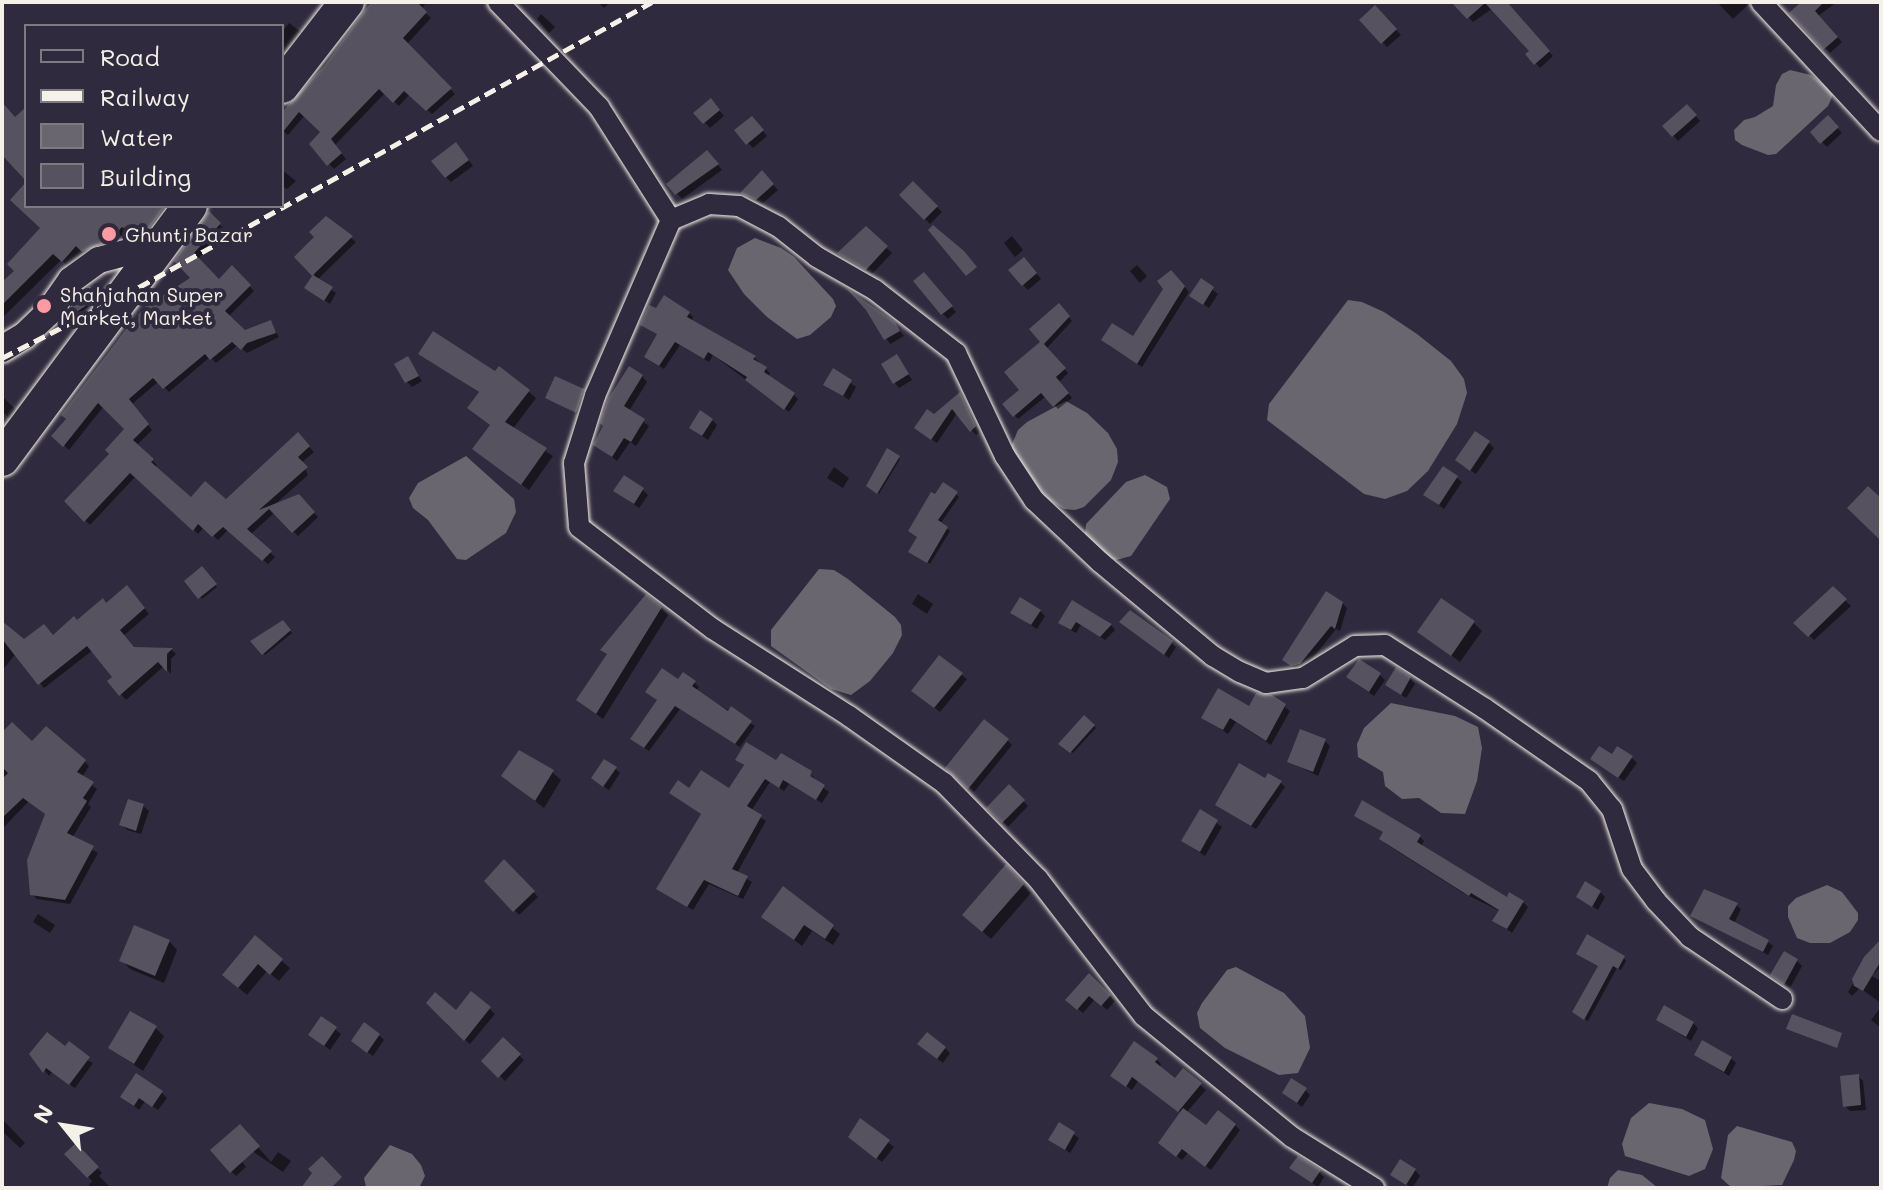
<!DOCTYPE html>
<html>
<head>
<meta charset="utf-8">
<style>
  body { margin:0 }
  #map { position:relative; width:1883px; height:1190px; overflow:hidden; background:#2f2a3d; font-family:Mali,sans-serif }
  div>[style] { position:absolute }
  .water>* { inset:0; background:#6a6670 }
  .shadow>* { inset:0; background:#0007 }
  .building>* { inset:0; background:#56525f }
  .roads { filter:drop-shadow(0 0 2px #f4f1e8) drop-shadow(0 0 2px #f4f1e8) }
  .minor>* { height:20px; margin:-10px; padding:0 10px; transform-origin:10px; border-radius:10px; background:#2f2a3d }
  .tertiary>* { height:26px; margin:-13px; padding:0 13px; transform-origin:13px; border-radius:13px; background:#2f2a3d }
  .trunk>* { height:34px; margin:-17px; padding:0 17px; transform-origin:17px; border-radius:17px; background:#2f2a3d }
  .rail>* { height:5px; margin-top:-2.5px; transform-origin:0; background:repeating-linear-gradient(90deg,#f4f1e8 0 12px,transparent 0 18px) }
  .dots>* { width:22px; height:22px; translate:-50% -50%; box-sizing:border-box; border:4px solid #2f2a3d; border-radius:50% }
  span { translate:-50% -50%; white-space:nowrap; text-align:center; line-height:1.15; -webkit-text-stroke:8px #2f2a3d; paint-order:stroke }
  .poi-label { font-size:20px; color:#f4f1e8 }
  .left { translate:0 -50%; text-align:left }
  .frame { position:absolute; inset:0; border:4px solid #f4f1e8; pointer-events:none }
  .legend { position:absolute; left:24px; top:24px; width:260px; height:184px; box-sizing:border-box; background:#2f2a3d; border:2px solid #7e7a81; margin:0; padding:10px 14px; list-style:none; font-size:24px; color:#f4f1e8 }
  .legend li { display:flex; align-items:center; gap:16px; height:40px }
  .legend b { width:40px; border:2px solid #7e7a81 }
  .north { position:absolute; left:24px; top:1086px; width:80px; height:80px; -webkit-text-stroke:6px #2f2a3d; paint-order:stroke; rotate:300deg; font-size:22px; font-weight:700; line-height:32px; text-align:center; color:#f4f1e8 }
  .north::after { content:''; display:block; margin:auto; width:28px; height:36px; background:#f4f1e8; clip-path:polygon(50% 0,100% 100%,50% 72%,0 100%) }
</style>
</head>
<body>
<div id="map">
  <div class="water">
    <div style="clip-path:polygon(1790px 70px,1811px 75px,1830px 90px,1833px 95px,1828px 106px,1776px 154px,1768px 155px,1742px 145px,1735px 140px,1734px 130px,1744px 120px,1755px 117px,1773px 106px,1776px 85px,1782px 74px)"></div>
    <div style="clip-path:polygon(755px 238px,781px 248px,794px 257px,833px 299px,836px 306px,831px 317px,810px 335px,797px 339px,767px 317px,744px 294px,728px 270px,737px 248px)"></div>
    <div style="clip-path:polygon(1348px 300px,1362px 302px,1384px 312px,1417px 334px,1451px 361px,1464px 379px,1467px 393px,1457px 424px,1428px 471px,1407px 491px,1385px 499px,1364px 494px,1267px 420px,1269px 404px)"></div>
    <div style="clip-path:polygon(1066px 401px,1087px 413px,1108px 433px,1117px 449px,1118px 462px,1111px 480px,1084px 507px,1075px 510px,1064px 509px,1049px 500px,1016px 463px,1010px 449px,1018px 430px,1027px 422px)"></div>
    <div style="clip-path:polygon(466px 456px,514px 499px,516px 512px,506px 533px,466px 560px,457px 559px,428px 520px,413px 508px,409px 498px,418px 483px)"></div>
    <div style="clip-path:polygon(1145px 475px,1167px 487px,1170px 499px,1131px 556px,1116px 560px,1102px 553px,1085px 535px,1086px 524px,1126px 482px)"></div>
    <div style="clip-path:polygon(819px 569px,834px 570px,848px 579px,895px 617px,901px 625px,902px 635px,893px 653px,870px 681px,851px 695px,831px 689px,771px 646px,771px 630px)"></div>
    <div style="clip-path:polygon(1391px 703px,1455px 716px,1478px 727px,1482px 748px,1477px 781px,1465px 814px,1441px 813px,1419px 798px,1402px 799px,1385px 786px,1383px 772px,1358px 757px,1357px 744px,1364px 728px)"></div>
    <div style="clip-path:polygon(1827px 885px,1842px 892px,1858px 913px,1858px 920px,1850px 932px,1830px 943px,1810px 943px,1797px 938px,1788px 917px,1788px 906px,1796px 898px)"></div>
    <div style="clip-path:polygon(1236px 967px,1284px 993px,1305px 1016px,1310px 1048px,1298px 1073px,1279px 1075px,1225px 1048px,1200px 1028px,1197px 1013px,1202px 1003px,1227px 970px)"></div>
    <div style="clip-path:polygon(1649px 1103px,1682px 1109px,1705px 1120px,1713px 1149px,1705px 1169px,1689px 1176px,1625px 1156px,1622px 1144px,1631px 1118px)"></div>
    <div style="clip-path:polygon(1737px 1126px,1792px 1142px,1796px 1151px,1794px 1160px,1782px 1185px,1732px 1188px,1721px 1178px,1728px 1135px)"></div>
    <div style="clip-path:polygon(390px 1145px,412px 1154px,421px 1165px,425px 1176px,419px 1188px,366px 1187px,364px 1178px)"></div>
    <div style="clip-path:polygon(1618px 1170px,1642px 1175px,1658px 1188px,1607px 1188px,1610px 1178px)"></div>
  </div>
  <div class="shadow">
    <div style="clip-path:polygon(374px 2px,427px 2px,421px 9px,431px 18px,407px 44px,455px 94px,432px 114px,410px 94px,399px 106px,385px 93px,335px 145px,346px 159px,334px 169px,311px 144px,323px 132px,305px 115px,288px 135px,282px 130px,282px 117px)"></div>
    <div style="clip-path:polygon(598px 2px,610px 2px,604px 8px)"></div>
    <div style="clip-path:polygon(1455px 2px,1505px 2px,1553px 56px,1540px 68px,1528px 55px,1531px 51px,1493px 8px,1473px 22px)"></div>
    <div style="clip-path:polygon(1717px 2px,1750px 2px,1750px 3px,1733px 19px)"></div>
    <div style="clip-path:polygon(1804px 2px,1837px 2px,1818px 16px,1842px 42px,1830px 53px,1792px 13px)"></div>
    <div style="clip-path:polygon(1375px 8px,1401px 35px,1387px 47px,1362px 20px)"></div>
    <div style="clip-path:polygon(541px 14px,555px 27px,549px 33px,537px 19px)"></div>
    <div style="clip-path:polygon(289px 23px,305px 35px,282px 65px,282px 32px)"></div>
    <div style="clip-path:polygon(716px 106px,724px 116px,710px 128px,696px 113px)"></div>
    <div style="clip-path:polygon(1687px 106px,1700px 121px,1678px 141px,1665px 126px)"></div>
    <div style="clip-path:polygon(1828px 118px,1842px 133px,1827px 147px,1812px 132px)"></div>
    <div style="clip-path:polygon(757px 124px,767px 136px,753px 148px,748px 143px)"></div>
    <div style="clip-path:polygon(461px 150px,473px 166px,451px 182px,446px 177px)"></div>
    <div style="clip-path:polygon(712px 157px,722px 170px,682px 199px,669px 184px)"></div>
    <div style="clip-path:polygon(282px 170px,296px 181px,287px 189px,282px 186px)"></div>
    <div style="clip-path:polygon(762px 173px,778px 190px,762px 204px,743px 193px)"></div>
    <div style="clip-path:polygon(913px 184px,942px 212px,930px 224px,902px 195px)"></div>
    <div style="clip-path:polygon(26px 185px,26px 206px,177px 206px,141px 240px,130px 233px,118px 247px,91px 258px,84px 252px,70px 268px,61px 260px,2px 318px,2px 285px,17px 271px,42px 228px,12px 200px)"></div>
    <div style="clip-path:polygon(209px 214px,224px 229px,198px 259px,219px 281px,232px 268px,254px 291px,228px 317px,244px 333px,270px 323px,279px 337px,247px 353px,238px 345px,216px 363px,210px 357px,169px 392px,159px 381px,132px 404px,152px 430px,136px 446px,157px 465px,154px 468px,192px 500px,226px 502px,298px 435px,314px 452px,302px 462px,308px 475px,273px 506px,299px 497px,318px 517px,298px 536px,275px 512px,250px 535px,275px 557px,268px 564px,228px 530px,218px 540px,204px 527px,198px 534px,136px 476px,90px 525px,66px 501px,112px 454px,127px 429px,104px 406px,69px 450px,54px 436px,193px 278px,177px 261px)"></div>
    <div style="clip-path:polygon(326px 218px,356px 242px,317px 280px,336px 293px,330px 304px,307px 288px,315px 275px,297px 257px,316px 237px)"></div>
    <div style="clip-path:polygon(866px 229px,892px 253px,872px 274px,840px 253px)"></div>
    <div style="clip-path:polygon(1012px 236px,1023px 250px,1015px 257px,1004px 243px)"></div>
    <div style="clip-path:polygon(1029px 264px,1041px 279px,1028px 290px,1023px 285px)"></div>
    <div style="clip-path:polygon(1137px 265px,1147px 276px,1140px 283px,1130px 271px)"></div>
    <div style="clip-path:polygon(1171px 272px,1189px 292px,1142px 367px,1108px 345px,1134px 339px,1166px 288px)"></div>
    <div style="clip-path:polygon(929px 279px,956px 312px,948px 319px,943px 314px)"></div>
    <div style="clip-path:polygon(1201px 281px,1218px 294px,1209px 308px,1197px 300px)"></div>
    <div style="clip-path:polygon(91px 291px,97px 301px,68px 321px,84px 293px)"></div>
    <div style="clip-path:polygon(854px 297px,894px 324px,904px 336px,890px 344px,869px 310px)"></div>
    <div style="clip-path:polygon(1059px 306px,1072px 321px,1046px 349px,1068px 373px,1059px 382px,1072px 398px,1058px 409px,1046px 396px,1018px 419px,1005px 404px,1022px 390px)"></div>
    <div style="clip-path:polygon(689px 313px,693px 317px,691px 322px,754px 357px,770px 373px,768px 377px,794px 395px,798px 399px,789px 412px,713px 355px,709px 362px,680px 345px,664px 369px,651px 361px,659px 335px,642px 325px)"></div>
    <div style="clip-path:polygon(421px 353px,528px 391px,536px 398px,512px 430px,553px 456px,529px 490px,475px 449px,491px 426px,481px 394px)"></div>
    <div style="clip-path:polygon(897px 357px,912px 380px,899px 388px,894px 382px)"></div>
    <div style="clip-path:polygon(408px 359px,422px 381px,412px 387px,407px 382px)"></div>
    <div style="clip-path:polygon(833px 371px,856px 387px,849px 400px,826px 384px)"></div>
    <div style="clip-path:polygon(642px 376px,647px 382px,629px 411px,649px 426px,636px 446px,630px 442px,617px 461px,596px 445px)"></div>
    <div style="clip-path:polygon(583px 390px,588px 396px,581px 416px,547px 398px)"></div>
    <div style="clip-path:polygon(960px 394px,980px 432px,976px 435px,957px 413px,937px 443px,922px 433px,934px 416px)"></div>
    <div style="clip-path:polygon(3px 397px,16px 410px,10px 419px,2px 411px)"></div>
    <div style="clip-path:polygon(712px 420px,717px 425px,708px 440px,696px 432px)"></div>
    <div style="clip-path:polygon(1489px 443px,1494px 448px,1476px 474px,1462px 465px)"></div>
    <div style="clip-path:polygon(898px 457px,900px 459px,879px 494px,868px 486px)"></div>
    <div style="clip-path:polygon(834px 467px,849px 478px,843px 488px,827px 478px)"></div>
    <div style="clip-path:polygon(1444px 468px,1462px 482px,1444px 509px,1426px 495px)"></div>
    <div style="clip-path:polygon(643px 490px,648px 495px,639px 508px,616px 491px)"></div>
    <div style="clip-path:polygon(956px 494px,959px 497px,940px 524px,950px 531px,930px 564px,914px 554px)"></div>
    <div style="clip-path:polygon(202px 568px,217px 587px,202px 599px,187px 581px)"></div>
    <div style="clip-path:polygon(1833px 589px,1851px 606px,1814px 640px,1796px 623px)"></div>
    <div style="clip-path:polygon(132px 593px,149px 614px,123px 636px,134px 649px,172px 650px,176px 654px,171px 659px,171px 674px,164px 666px,126px 700px,110px 681px,114px 678px,93px 650px,44px 688px,16px 653px,2px 671px,2px 628px,24px 642px,53px 637px)"></div>
    <div style="clip-path:polygon(918px 594px,933px 604px,927px 614px,912px 604px)"></div>
    <div style="clip-path:polygon(1072px 603px,1111px 625px,1115px 630px,1105px 640px,1081px 625px,1076px 633px,1065px 627px,1061px 623px)"></div>
    <div style="clip-path:polygon(1342px 603px,1347px 608px,1340px 631px,1336px 629px,1305px 668px,1297px 670px,1289px 664px)"></div>
    <div style="clip-path:polygon(661px 608px,668px 615px,603px 719px,585px 706px,609px 656px,603px 650px)"></div>
    <div style="clip-path:polygon(1040px 611px,1045px 616px,1037px 629px,1018px 617px)"></div>
    <div style="clip-path:polygon(1130px 613px,1176px 647px,1169px 658px,1126px 626px)"></div>
    <div style="clip-path:polygon(283px 623px,292px 633px,265px 655px,253px 641px)"></div>
    <div style="clip-path:polygon(1474px 623px,1482px 631px,1460px 662px,1420px 632px)"></div>
    <div style="clip-path:polygon(939px 658px,967px 679px,940px 712px,919px 695px)"></div>
    <div style="clip-path:polygon(1380px 675px,1385px 680px,1374px 696px,1354px 682px)"></div>
    <div style="clip-path:polygon(1410px 678px,1415px 684px,1406px 698px,1387px 685px)"></div>
    <div style="clip-path:polygon(678px 681px,694px 682px,699px 687px,696px 691px,755px 726px,740px 747px,680px 709px,649px 751px,637px 743px)"></div>
    <div style="clip-path:polygon(1271px 697px,1290px 711px,1271px 745px,1236px 722px,1228px 734px,1203px 717px,1250px 709px)"></div>
    <div style="clip-path:polygon(1084px 718px,1096px 728px,1073px 753px,1061px 743px)"></div>
    <div style="clip-path:polygon(2px 735px,84px 761px,89px 766px,82px 777px,97px 789px,88px 804px,91px 807px,72px 838px,98px 853px,70px 904px,37px 899px,32px 894px,47px 814px,29px 801px,2px 829px)"></div>
    <div style="clip-path:polygon(1007px 740px,1012px 745px,974px 792px,948px 768px)"></div>
    <div style="clip-path:polygon(1325px 741px,1330px 746px,1318px 776px,1290px 762px)"></div>
    <div style="clip-path:polygon(1612px 757px,1632px 758px,1637px 763px,1624px 781px,1598px 764px)"></div>
    <div style="clip-path:polygon(737px 760px,806px 786px,813px 775px,814px 781px,829px 792px,822px 803px,789px 784px,784px 791px,770px 782px,751px 811px,766px 821px,737px 873px,752px 882px,743px 899px,709px 884px,693px 910px,658px 888px,703px 815px,677px 798px,690px 790px,729px 791px,745px 767px)"></div>
    <div style="clip-path:polygon(615px 768px,620px 773px,609px 790px,599px 783px)"></div>
    <div style="clip-path:polygon(552px 772px,561px 780px,544px 808px,503px 776px)"></div>
    <div style="clip-path:polygon(1265px 781px,1281px 783px,1285px 787px,1256px 829px,1217px 805px)"></div>
    <div style="clip-path:polygon(1009px 787px,1028px 806px,1008px 827px,989px 808px)"></div>
    <div style="clip-path:polygon(143px 806px,149px 811px,141px 834px,127px 830px,122px 825px)"></div>
    <div style="clip-path:polygon(1200px 812px,1222px 827px,1205px 856px,1183px 841px)"></div>
    <div style="clip-path:polygon(1356px 816px,1420px 837px,1424px 841px,1421px 847px,1507px 899px,1523px 902px,1528px 907px,1512px 933px,1495px 920px,1500px 911px,1463px 893px,1386px 844px,1381px 839px,1385px 833px)"></div>
    <div style="clip-path:polygon(504px 862px,538px 897px,519px 915px,486px 881px)"></div>
    <div style="clip-path:polygon(1006px 867px,1031px 893px,991px 939px,973px 923px)"></div>
    <div style="clip-path:polygon(784px 889px,840px 934px,833px 945px,812px 931px,802px 946px,764px 917px)"></div>
    <div style="clip-path:polygon(1600px 892px,1605px 897px,1598px 910px,1578px 897px)"></div>
    <div style="clip-path:polygon(1736px 905px,1741px 909px,1734px 923px,1768px 942px,1773px 946px,1768px 955px,1692px 915px)"></div>
    <div style="clip-path:polygon(38px 914px,55px 925px,50px 933px,33px 922px)"></div>
    <div style="clip-path:polygon(255px 938px,290px 968px,279px 981px,267px 971px,247px 995px,233px 983px)"></div>
    <div style="clip-path:polygon(1881px 939px,1881px 966px,1872px 976px,1881px 981px,1881px 1028px,1871px 1020px,1881px 1007px,1878px 1001px,1860px 988px,1852px 996px,1848px 992px)"></div>
    <div style="clip-path:polygon(169px 941px,177px 950px,164px 983px,130px 969px,122px 961px)"></div>
    <div style="clip-path:polygon(1623px 957px,1626px 961px,1621px 970px,1617px 968px,1588px 1021px,1577px 1015px,1600px 967px)"></div>
    <div style="clip-path:polygon(1797px 961px,1802px 966px,1790px 988px,1778px 980px)"></div>
    <div style="clip-path:polygon(1089px 975px,1115px 1001px,1107px 1010px,1095px 999px,1083px 1013px,1073px 1005px)"></div>
    <div style="clip-path:polygon(490px 1009px,495px 1014px,470px 1044px,447px 1025px,456px 1013px)"></div>
    <div style="clip-path:polygon(321px 1018px,341px 1034px,330px 1050px,316px 1039px)"></div>
    <div style="clip-path:polygon(1658px 1020px,1693px 1023px,1698px 1028px,1691px 1041px)"></div>
    <div style="clip-path:polygon(155px 1028px,164px 1036px,143px 1071px,110px 1048px)"></div>
    <div style="clip-path:polygon(379px 1035px,384px 1040px,373px 1056px,358px 1046px)"></div>
    <div style="clip-path:polygon(503px 1040px,524px 1060px,505px 1081px,484px 1060px)"></div>
    <div style="clip-path:polygon(945px 1048px,950px 1053px,943px 1063px,925px 1049px)"></div>
    <div style="clip-path:polygon(65px 1049px,93px 1063px,75px 1088px,52px 1072px,49px 1076px,32px 1054px)"></div>
    <div style="clip-path:polygon(1696px 1055px,1731px 1058px,1736px 1063px,1729px 1076px)"></div>
    <div style="clip-path:polygon(1156px 1059px,1161px 1064px,1159px 1068px,1176px 1080px,1184px 1071px,1206px 1090px,1186px 1113px,1207px 1128px,1235px 1125px,1240px 1130px,1211px 1170px,1188px 1153px,1182px 1160px,1165px 1147px,1182px 1113px,1138px 1081px,1132px 1090px,1118px 1080px)"></div>
    <div style="clip-path:polygon(1858px 1076px,1863px 1081px,1866px 1110px,1850px 1111px,1845px 1106px)"></div>
    <div style="clip-path:polygon(1305px 1090px,1310px 1095px,1302px 1107px,1284px 1093px)"></div>
    <div style="clip-path:polygon(162px 1093px,167px 1098px,158px 1110px,145px 1101px,139px 1110px,123px 1097px)"></div>
    <div style="clip-path:polygon(2px 1119px,25px 1143px,20px 1148px,2px 1131px)"></div>
    <div style="clip-path:polygon(860px 1121px,894px 1147px,882px 1162px,855px 1142px)"></div>
    <div style="clip-path:polygon(1059px 1125px,1079px 1138px,1070px 1153px,1051px 1140px)"></div>
    <div style="clip-path:polygon(245px 1132px,271px 1162px,278px 1152px,291px 1161px,283px 1172px,236px 1140px)"></div>
    <div style="clip-path:polygon(230px 1145px,246px 1167px,236px 1176px,231px 1171px)"></div>
    <div style="clip-path:polygon(76px 1146px,102px 1173px,99px 1176px,111px 1188px,87px 1188px,92px 1181px,67px 1154px)"></div>
    <div style="clip-path:polygon(1292px 1168px,1319px 1172px,1324px 1177px,1318px 1187px)"></div>
    <div style="clip-path:polygon(1415px 1170px,1420px 1176px,1412px 1188px,1393px 1175px)"></div>
  </div>
  <div class="building">
    <div style="clip-path:polygon(371px 2px,417px 2px,427px 12px,403px 38px,452px 88px,426px 111px,404px 91px,393px 103px,379px 89px,331px 139px,342px 153px,327px 166px,309px 144px,320px 132px,299px 112px,282px 133px,282px 112px,324px 66px)"></div>
    <div style="clip-path:polygon(1451px 2px,1507px 2px,1550px 51px,1534px 65px,1525px 54px,1529px 51px,1485px 3px,1467px 19px)"></div>
    <div style="clip-path:polygon(1801px 2px,1824px 2px,1815px 11px,1838px 37px,1823px 50px,1789px 13px)"></div>
    <div style="clip-path:polygon(1375px 5px,1397px 29px,1381px 44px,1359px 20px)"></div>
    <div style="clip-path:polygon(711px 98px,720px 110px,703px 124px,693px 113px)"></div>
    <div style="clip-path:polygon(2px 102px,15px 117px,26px 107px,26px 181px,2px 155px)"></div>
    <div style="clip-path:polygon(1687px 104px,1697px 115px,1672px 137px,1662px 126px)"></div>
    <div style="clip-path:polygon(1828px 115px,1839px 127px,1820px 144px,1810px 132px)"></div>
    <div style="clip-path:polygon(752px 116px,764px 130px,746px 145px,734px 130px)"></div>
    <div style="clip-path:polygon(456px 142px,469px 160px,445px 178px,431px 161px)"></div>
    <div style="clip-path:polygon(707px 150px,719px 164px,675px 195px,666px 184px)"></div>
    <div style="clip-path:polygon(762px 170px,774px 184px,756px 200px,740px 193px)"></div>
    <div style="clip-path:polygon(913px 181px,938px 206px,924px 220px,899px 195px)"></div>
    <div style="clip-path:polygon(26px 182px,26px 206px,165px 206px,147px 231px,133px 234px,122px 227px,111px 240px,82px 252px,76px 246px,62px 262px,53px 254px,2px 305px,2px 282px,14px 271px,7px 264px,40px 228px,10px 200px)"></div>
    <div style="clip-path:polygon(209px 211px,221px 223px,194px 253px,219px 279px,232px 265px,251px 285px,225px 311px,245px 330px,271px 320px,276px 333px,247px 343px,241px 350px,232px 342px,210px 360px,205px 354px,163px 389px,153px 378px,129px 399px,149px 424px,133px 440px,154px 459px,151px 462px,191px 497px,205px 481px,226px 499px,298px 432px,310px 446px,298px 457px,308px 467px,259px 510px,299px 494px,315px 512px,292px 533px,269px 509px,247px 529px,272px 551px,262px 561px,223px 527px,212px 537px,198px 524px,193px 531px,130px 473px,84px 522px,64px 501px,109px 454px,105px 450px,124px 429px,98px 403px,63px 447px,51px 436px,66px 419px,61px 415px,127px 328px,145px 307px,190px 278px,174px 261px)"></div>
    <div style="clip-path:polygon(326px 216px,353px 236px,313px 275px,333px 287px,324px 301px,304px 288px,312px 276px,294px 257px,314px 237px,309px 232px)"></div>
    <div style="clip-path:polygon(933px 225px,964px 251px,977px 267px,966px 276px,928px 230px)"></div>
    <div style="clip-path:polygon(866px 226px,888px 246px,866px 270px,837px 253px)"></div>
    <div style="clip-path:polygon(1024px 257px,1037px 273px,1022px 286px,1008px 270px)"></div>
    <div style="clip-path:polygon(1171px 270px,1185px 286px,1137px 364px,1101px 340px,1112px 323px,1133px 336px,1163px 289px,1157px 281px)"></div>
    <div style="clip-path:polygon(924px 272px,953px 306px,941px 315px,913px 281px)"></div>
    <div style="clip-path:polygon(1201px 278px,1214px 287px,1203px 305px,1189px 296px)"></div>
    <div style="clip-path:polygon(90px 286px,97px 298px,65px 320px,83px 291px)"></div>
    <div style="clip-path:polygon(846px 288px,895px 322px,900px 331px,884px 340px,866px 310px)"></div>
    <div style="clip-path:polygon(664px 295px,690px 312px,687px 317px,756px 356px,753px 359px,767px 367px,764px 372px,795px 393px,784px 410px,745px 380px,747px 377px,708px 352px,704px 359px,675px 342px,659px 366px,644px 357px,657px 334px,640px 325px,649px 305px,656px 308px)"></div>
    <div style="clip-path:polygon(1059px 303px,1070px 316px,1044px 344px,1066px 368px,1056px 377px,1069px 393px,1053px 407px,1041px 393px,1013px 417px,1002px 404px,1019px 390px,1004px 372px,1040px 342px,1029px 329px)"></div>
    <div style="clip-path:polygon(433px 331px,495px 371px,499px 366px,530px 390px,505px 422px,547px 448px,521px 485px,472px 449px,490px 425px,467px 408px,479px 392px,418px 354px)"></div>
    <div style="clip-path:polygon(897px 354px,909px 374px,893px 384px,881px 364px)"></div>
    <div style="clip-path:polygon(408px 356px,419px 376px,405px 383px,394px 364px)"></div>
    <div style="clip-path:polygon(629px 366px,643px 375px,624px 406px,645px 419px,631px 442px,624px 438px,612px 457px,593px 445px,603px 426px,600px 423px,608px 399px)"></div>
    <div style="clip-path:polygon(833px 368px,852px 380px,843px 396px,823px 385px)"></div>
    <div style="clip-path:polygon(555px 376px,584px 389px,576px 413px,545px 398px)"></div>
    <div style="clip-path:polygon(960px 392px,976px 426px,970px 432px,952px 409px,931px 440px,914px 428px,927px 409px,934px 414px)"></div>
    <div style="clip-path:polygon(700px 410px,713px 419px,702px 436px,689px 428px)"></div>
    <div style="clip-path:polygon(1475px 431px,1490px 441px,1470px 471px,1455px 460px)"></div>
    <div style="clip-path:polygon(887px 448px,900px 456px,877px 494px,866px 486px)"></div>
    <div style="clip-path:polygon(1443px 466px,1458px 476px,1439px 505px,1423px 495px)"></div>
    <div style="clip-path:polygon(624px 475px,644px 488px,634px 504px,613px 491px)"></div>
    <div style="clip-path:polygon(943px 482px,958px 492px,938px 520px,948px 527px,927px 563px,908px 552px,917px 537px,908px 531px,931px 492px,935px 494px)"></div>
    <div style="clip-path:polygon(1868px 486px,1881px 498px,1881px 541px,1847px 508px)"></div>
    <div style="clip-path:polygon(202px 566px,217px 584px,198px 599px,184px 581px)"></div>
    <div style="clip-path:polygon(127px 585px,145px 608px,120px 630px,134px 647px,173px 648px,167px 654px,167px 672px,158px 662px,119px 696px,107px 681px,112px 677px,87px 646px,38px 685px,2px 639px,2px 621px,24px 639px,44px 624px,53px 635px,74px 616px,77px 620px,103px 598px,106px 603px)"></div>
    <div style="clip-path:polygon(1833px 586px,1847px 599px,1808px 637px,1793px 623px)"></div>
    <div style="clip-path:polygon(1326px 591px,1343px 602px,1335px 629px,1331px 626px,1300px 664px,1291px 666px,1282px 660px)"></div>
    <div style="clip-path:polygon(646px 594px,662px 607px,596px 714px,576px 700px,607px 654px,600px 650px)"></div>
    <div style="clip-path:polygon(1020px 597px,1041px 610px,1031px 625px,1010px 613px)"></div>
    <div style="clip-path:polygon(1441px 598px,1475px 621px,1451px 656px,1417px 632px)"></div>
    <div style="clip-path:polygon(1072px 600px,1103px 619px,1112px 624px,1100px 637px,1076px 622px,1071px 630px,1058px 623px)"></div>
    <div style="clip-path:polygon(1130px 610px,1173px 641px,1164px 655px,1119px 622px)"></div>
    <div style="clip-path:polygon(283px 620px,291px 630px,262px 655px,250px 641px)"></div>
    <div style="clip-path:polygon(939px 655px,963px 673px,934px 708px,911px 691px)"></div>
    <div style="clip-path:polygon(1359px 659px,1381px 673px,1369px 692px,1346px 677px)"></div>
    <div style="clip-path:polygon(1396px 667px,1411px 677px,1401px 695px,1385px 685px)"></div>
    <div style="clip-path:polygon(662px 668px,678px 679px,683px 672px,696px 681px,692px 686px,728px 711px,731px 706px,752px 721px,735px 744px,675px 706px,644px 748px,630px 739px,657px 700px,645px 692px)"></div>
    <div style="clip-path:polygon(1218px 688px,1249px 706px,1256px 693px,1272px 695px,1286px 704px,1266px 741px,1230px 718px,1223px 730px,1201px 718px)"></div>
    <div style="clip-path:polygon(1084px 715px,1095px 725px,1070px 753px,1058px 744px)"></div>
    <div style="clip-path:polygon(984px 719px,1009px 739px,968px 789px,945px 768px)"></div>
    <div style="clip-path:polygon(12px 722px,32px 741px,46px 726px,86px 760px,77px 772px,94px 782px,83px 798px,87px 801px,67px 833px,94px 846px,65px 900px,30px 895px,27px 860px,45px 814px,23px 798px,2px 818px,2px 779px,8px 773px,2px 767px,2px 732px)"></div>
    <div style="clip-path:polygon(1300px 729px,1326px 739px,1313px 772px,1287px 762px)"></div>
    <div style="clip-path:polygon(746px 742px,776px 760px,781px 753px,812px 771px,810px 776px,825px 785px,816px 800px,783px 780px,779px 788px,765px 779px,747px 806px,762px 815px,732px 869px,748px 876px,738px 896px,704px 880px,687px 907px,656px 889px,701px 814px,669px 793px,678px 780px,689px 788px,701px 770px,729px 788px,744px 765px,735px 760px)"></div>
    <div style="clip-path:polygon(1599px 746px,1612px 754px,1617px 746px,1633px 756px,1618px 778px,1590px 759px)"></div>
    <div style="clip-path:polygon(519px 750px,554px 770px,535px 801px,501px 776px)"></div>
    <div style="clip-path:polygon(604px 759px,617px 767px,603px 787px,591px 778px)"></div>
    <div style="clip-path:polygon(1239px 763px,1265px 778px,1268px 773px,1282px 781px,1251px 826px,1215px 805px)"></div>
    <div style="clip-path:polygon(1009px 784px,1025px 800px,1002px 823px,986px 808px)"></div>
    <div style="clip-path:polygon(128px 799px,144px 804px,136px 831px,119px 825px)"></div>
    <div style="clip-path:polygon(1362px 800px,1421px 835px,1417px 842px,1507px 897px,1509px 892px,1524px 901px,1507px 929px,1492px 921px,1499px 910px,1471px 893px,1469px 896px,1379px 839px,1383px 832px,1354px 816px)"></div>
    <div style="clip-path:polygon(1200px 809px,1218px 820px,1200px 852px,1181px 841px)"></div>
    <div style="clip-path:polygon(504px 859px,535px 891px,513px 912px,484px 881px)"></div>
    <div style="clip-path:polygon(1006px 864px,1024px 884px,982px 932px,962px 915px)"></div>
    <div style="clip-path:polygon(1585px 881px,1601px 891px,1592px 907px,1576px 897px)"></div>
    <div style="clip-path:polygon(783px 886px,834px 925px,825px 939px,804px 925px,794px 940px,761px 917px)"></div>
    <div style="clip-path:polygon(1704px 889px,1738px 903px,1729px 919px,1769px 940px,1763px 952px,1690px 916px)"></div>
    <div style="clip-path:polygon(134px 925px,170px 940px,155px 976px,119px 961px)"></div>
    <div style="clip-path:polygon(1587px 934px,1625px 956px,1618px 969px,1613px 966px,1584px 1020px,1572px 1012px,1598px 966px,1576px 954px)"></div>
    <div style="clip-path:polygon(255px 935px,283px 959px,270px 975px,258px 964px,238px 988px,222px 975px)"></div>
    <div style="clip-path:polygon(1881px 939px,1881px 961px,1863px 991px,1854px 986px,1852px 979px,1864px 957px)"></div>
    <div style="clip-path:polygon(1784px 951px,1798px 959px,1784px 985px,1770px 975px)"></div>
    <div style="clip-path:polygon(1089px 973px,1111px 995px,1101px 1006px,1089px 996px,1077px 1010px,1065px 1000px)"></div>
    <div style="clip-path:polygon(471px 991px,491px 1007px,464px 1041px,426px 1003px,435px 992px,456px 1010px)"></div>
    <div style="clip-path:polygon(1664px 1005px,1694px 1022px,1686px 1037px,1656px 1020px)"></div>
    <div style="clip-path:polygon(130px 1011px,157px 1026px,134px 1064px,108px 1048px)"></div>
    <div style="clip-path:polygon(1792px 1014px,1842px 1033px,1837px 1048px,1786px 1029px)"></div>
    <div style="clip-path:polygon(321px 1016px,337px 1027px,324px 1046px,308px 1035px)"></div>
    <div style="clip-path:polygon(364px 1022px,380px 1034px,367px 1053px,351px 1041px)"></div>
    <div style="clip-path:polygon(47px 1032px,65px 1046px,69px 1041px,90px 1057px,69px 1085px,46px 1068px,43px 1073px,29px 1054px)"></div>
    <div style="clip-path:polygon(927px 1032px,946px 1047px,937px 1059px,917px 1044px)"></div>
    <div style="clip-path:polygon(503px 1037px,521px 1054px,498px 1078px,481px 1061px)"></div>
    <div style="clip-path:polygon(1702px 1040px,1732px 1057px,1724px 1072px,1694px 1055px)"></div>
    <div style="clip-path:polygon(1134px 1041px,1158px 1058px,1155px 1062px,1175px 1078px,1183px 1068px,1202px 1083px,1178px 1112px,1132px 1077px,1126px 1087px,1110px 1076px)"></div>
    <div style="clip-path:polygon(136px 1073px,163px 1091px,152px 1107px,139px 1098px,134px 1106px,120px 1097px)"></div>
    <div style="clip-path:polygon(1859px 1074px,1861px 1105px,1843px 1107px,1840px 1076px)"></div>
    <div style="clip-path:polygon(1291px 1078px,1307px 1088px,1297px 1103px,1282px 1093px)"></div>
    <div style="clip-path:polygon(1183px 1108px,1206px 1125px,1218px 1110px,1236px 1124px,1205px 1167px,1182px 1149px,1176px 1157px,1158px 1143px)"></div>
    <div style="clip-path:polygon(860px 1118px,890px 1140px,876px 1159px,848px 1137px)"></div>
    <div style="clip-path:polygon(1059px 1122px,1075px 1132px,1065px 1150px,1048px 1140px)"></div>
    <div style="clip-path:polygon(240px 1124px,260px 1146px,230px 1173px,210px 1150px)"></div>
    <div style="clip-path:polygon(76px 1143px,99px 1167px,87px 1178px,64px 1154px)"></div>
    <div style="clip-path:polygon(322px 1156px,342px 1177px,331px 1188px,301px 1188px,312px 1173px,308px 1169px)"></div>
    <div style="clip-path:polygon(1298px 1156px,1321px 1170px,1312px 1183px,1289px 1168px)"></div>
    <div style="clip-path:polygon(1400px 1159px,1416px 1169px,1406px 1185px,1390px 1175px)"></div>
  </div>
  <div class="roads">
    <div class="minor">
      <div style="left:498px;top:2px;width:146px;rotate:46.1deg"></div>
      <div style="left:599px;top:107px;width:134px;rotate:57.5deg"></div>
      <div style="left:671px;top:220px;width:192px;rotate:113.4deg"></div>
      <div style="left:595px;top:396px;width:70px;rotate:107.4deg"></div>
      <div style="left:574px;top:463px;width:64px;rotate:85.5deg"></div>
      <div style="left:579px;top:527px;width:168px;rotate:37.3deg"></div>
      <div style="left:713px;top:629px;width:161px;rotate:32.6deg"></div>
      <div style="left:849px;top:716px;width:116px;rotate:35.2deg"></div>
      <div style="left:944px;top:783px;width:134px;rotate:45.6deg"></div>
      <div style="left:1038px;top:879px;width:173px;rotate:52.3deg"></div>
      <div style="left:1144px;top:1016px;width:191px;rotate:39.3deg"></div>
      <div style="left:1292px;top:1137px;width:97px;rotate:31.9deg"></div>
      <div style="left:1761px;top:2px;width:176px;rotate:47.1deg"></div>
      <div style="left:671px;top:220px;width:41px;rotate:-22.8deg"></div>
      <div style="left:709px;top:204px;width:30px;rotate:4deg"></div>
      <div style="left:739px;top:206px;width:45px;rotate:27.7deg"></div>
      <div style="left:779px;top:227px;width:48px;rotate:38.3deg"></div>
      <div style="left:817px;top:257px;width:67px;rotate:29.6deg"></div>
      <div style="left:875px;top:290px;width:103px;rotate:37.9deg"></div>
      <div style="left:956px;top:353px;width:114px;rotate:64.6deg"></div>
      <div style="left:1005px;top:456px;width:53px;rotate:56.6deg"></div>
      <div style="left:1034px;top:500px;width:91px;rotate:43.2deg"></div>
      <div style="left:1100px;top:562px;width:147px;rotate:39.8deg"></div>
      <div style="left:1213px;top:656px;width:31px;rotate:31deg"></div>
      <div style="left:1240px;top:672px;width:28px;rotate:23deg"></div>
      <div style="left:1266px;top:683px;width:37px;rotate:-8deg"></div>
      <div style="left:1303px;top:678px;width:61px;rotate:-31.6deg"></div>
      <div style="left:1355px;top:646px;width:30px;rotate:-2deg"></div>
      <div style="left:1385px;top:645px;width:117px;rotate:32.5deg"></div>
      <div style="left:1484px;top:708px;width:128px;rotate:34.8deg"></div>
      <div style="left:1589px;top:781px;width:36px;rotate:51deg"></div>
      <div style="left:1612px;top:809px;width:63px;rotate:71.6deg"></div>
      <div style="left:1632px;top:869px;width:40px;rotate:53deg"></div>
      <div style="left:1656px;top:901px;width:50px;rotate:46.6deg"></div>
      <div style="left:1690px;top:937px;width:111px;rotate:34deg"></div>
    </div>
    <div class="tertiary">
      <div style="left:2px;top:349px;width:26px;rotate:-31deg"></div>
      <div style="left:24px;top:336px;width:33px;rotate:-44deg"></div>
      <div style="left:48px;top:313px;width:40px;rotate:-55.1deg"></div>
      <div style="left:71px;top:280px;width:34px;rotate:-36deg"></div>
      <div style="left:99px;top:260px;width:65px;rotate:-15.1deg"></div>
    </div>
    <div class="trunk">
      <div style="left:282px;top:86px;width:106px;rotate:-52.3deg"></div>
      <div style="left:2px;top:459px;width:315px;rotate:-53.4deg"></div>
    </div>
  </div>
  <div class="rail">
    <div style="left:2px;top:358px;width:136px;rotate:-27.1deg"></div>
    <div style="left:123px;top:296px;width:605px;rotate:-29.06deg"></div>
  </div>
  <div class="dots">
    <div style="left:109px;top:234px;background:#ff9aa2"></div>
    <div style="left:44px;top:306px;background:#ff9aa2"></div>
  </div>
  <div class="poi-label">
    <span class="left" style="left:125px;top:234px">Ghunti Bazar</span>
    <span class="left" style="left:60px;top:306px">Shahjahan Super<br>Market, Market</span>
  </div>
  <div class="frame"></div>
  <ul class="legend">
  <li><b style="height:10px;background:#2f2a3d"></b>Road</li>
  <li><b style="height:10px;background:#f4f1e8"></b>Railway</li>
  <li><b style="height:22px;background:#6a6670"></b>Water</li>
  <li><b style="height:22px;background:#56525f"></b>Building</li>
  </ul>
  <div class="north">N</div>
</div>
</body>
</html>
